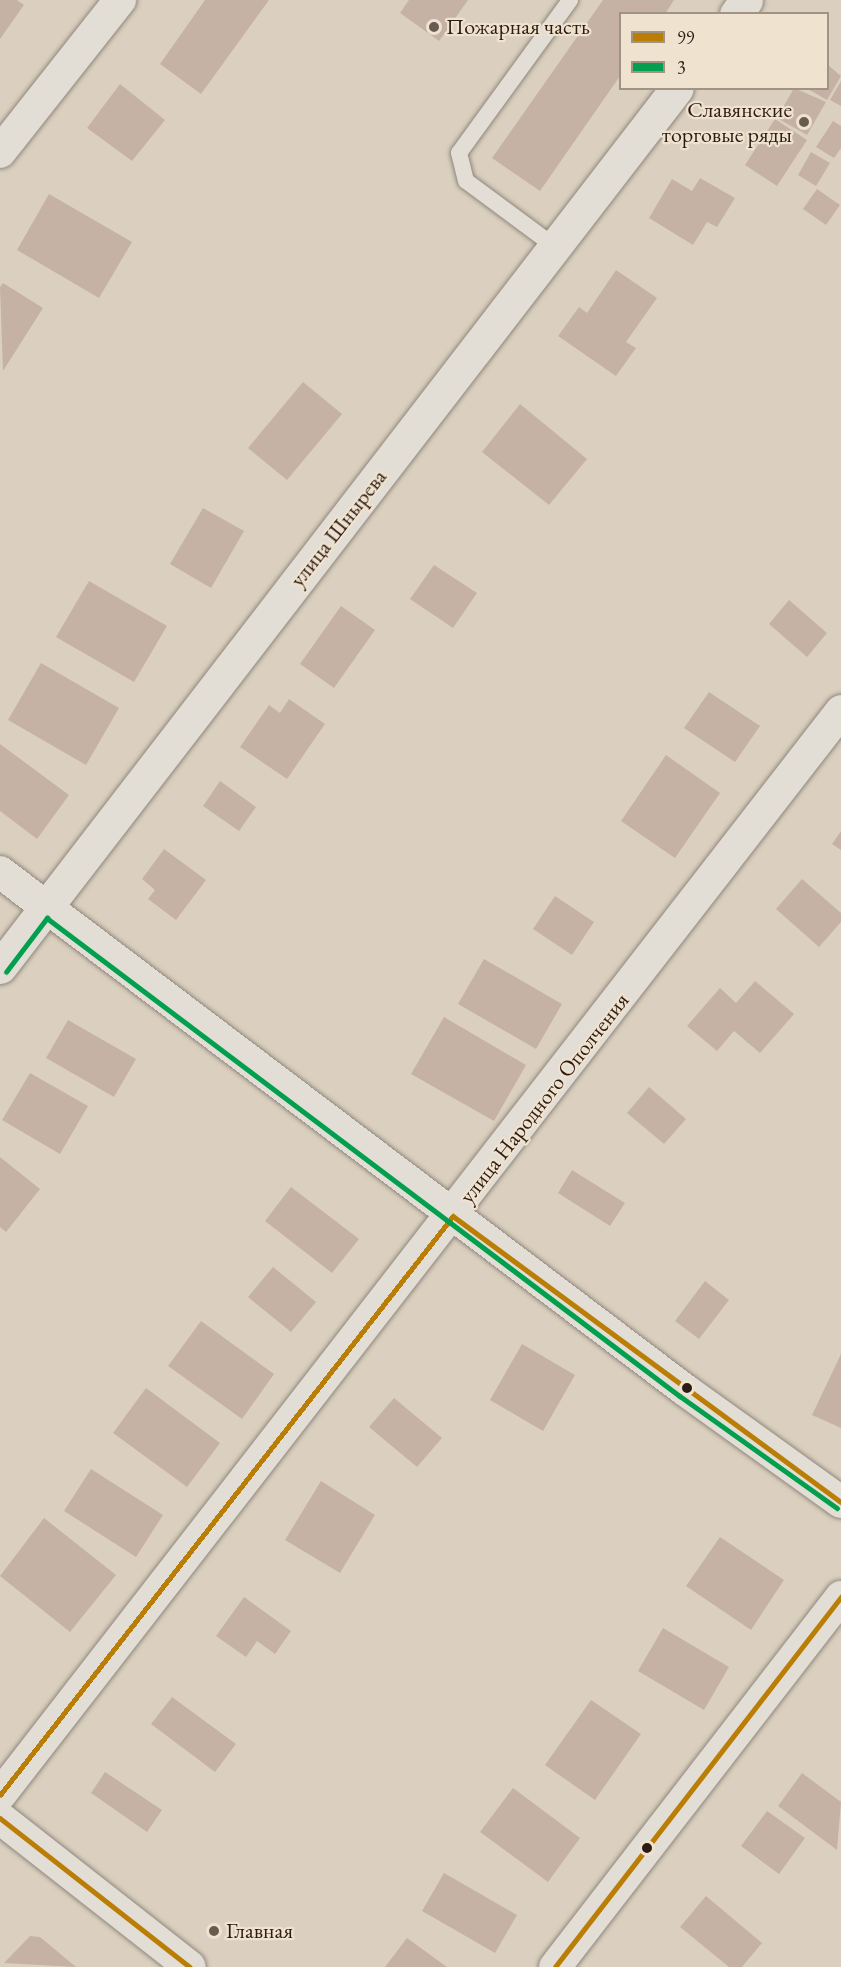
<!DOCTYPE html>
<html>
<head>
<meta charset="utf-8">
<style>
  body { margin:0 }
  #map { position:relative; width:841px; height:1967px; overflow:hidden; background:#dbd0bf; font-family:"EB Garamond",serif }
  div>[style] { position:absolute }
  .building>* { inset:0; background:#c5b2a4 }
  .roads { filter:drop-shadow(0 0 2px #8f877d) drop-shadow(0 0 2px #8f877d) }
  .service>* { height:16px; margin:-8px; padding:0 8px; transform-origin:8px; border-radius:8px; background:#e3ded5 }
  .minor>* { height:32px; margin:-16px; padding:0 16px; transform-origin:16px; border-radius:16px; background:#e3ded5 }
  .tertiary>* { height:33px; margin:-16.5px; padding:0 16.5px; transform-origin:16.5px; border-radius:16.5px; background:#e3ded5 }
  .bus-1>* { height:4.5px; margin:-2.25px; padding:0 2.25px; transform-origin:2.25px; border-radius:2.25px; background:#ba7d06 }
  .bus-2>* { height:4.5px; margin:-2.25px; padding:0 2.25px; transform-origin:2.25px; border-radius:2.25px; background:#029f4e }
  .dots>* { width:16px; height:16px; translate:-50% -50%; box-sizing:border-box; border:3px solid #efe2ce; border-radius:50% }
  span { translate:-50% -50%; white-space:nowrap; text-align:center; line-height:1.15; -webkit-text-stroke:4.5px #efe2ce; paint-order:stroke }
  .poi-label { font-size:22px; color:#2d1c15 }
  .left { translate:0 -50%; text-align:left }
  .right { translate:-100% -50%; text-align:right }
  .street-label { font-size:22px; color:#2d1c15 }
  .legend { position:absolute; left:619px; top:12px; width:210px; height:78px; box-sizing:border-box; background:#efe2ce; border:2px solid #a19384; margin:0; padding:8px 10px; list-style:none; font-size:18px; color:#2d1c15 }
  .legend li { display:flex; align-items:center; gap:12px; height:30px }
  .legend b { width:30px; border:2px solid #a19384 }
</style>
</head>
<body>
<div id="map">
  <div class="building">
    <div style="clip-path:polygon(0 0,17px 0,24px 5px,0 39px)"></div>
    <div style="clip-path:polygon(205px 0,269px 0,201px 94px,160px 64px)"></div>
    <div style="clip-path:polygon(409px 0,468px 0,439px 41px,400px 13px)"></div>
    <div style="clip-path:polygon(603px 0,674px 0,665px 14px,620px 14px,620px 76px,540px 191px,492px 158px)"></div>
    <div style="clip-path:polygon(828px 65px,841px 76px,827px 100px,806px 88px,828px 88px)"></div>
    <div style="clip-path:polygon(841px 81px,841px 106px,830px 100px)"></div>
    <div style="clip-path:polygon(120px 84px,165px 120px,132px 161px,87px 128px)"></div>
    <div style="clip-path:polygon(794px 88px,826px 102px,807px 135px,777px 118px)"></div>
    <div style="clip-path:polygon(775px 119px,807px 140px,777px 186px,745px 165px)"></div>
    <div style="clip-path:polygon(833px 121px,841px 126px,841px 148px,834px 158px,816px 147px)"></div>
    <div style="clip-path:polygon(811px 152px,830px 163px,816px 186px,798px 175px)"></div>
    <div style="clip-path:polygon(700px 178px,735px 198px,717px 227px,707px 222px,693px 245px,649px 218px,672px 179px,692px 191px)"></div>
    <div style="clip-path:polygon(817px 189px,840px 205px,826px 225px,803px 209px)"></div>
    <div style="clip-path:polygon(49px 194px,132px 242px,99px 298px,17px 250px)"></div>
    <div style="clip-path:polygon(616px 270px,657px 298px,626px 342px,636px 348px,616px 376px,558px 336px,579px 307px,587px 313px)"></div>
    <div style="clip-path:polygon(3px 283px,43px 308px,3px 371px,0 287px)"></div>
    <div style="clip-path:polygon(303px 382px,342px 414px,287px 480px,248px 448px)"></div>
    <div style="clip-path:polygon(520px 404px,587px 459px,549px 505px,482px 452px)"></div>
    <div style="clip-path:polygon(203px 508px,244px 531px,211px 588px,170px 564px)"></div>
    <div style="clip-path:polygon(434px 565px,477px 593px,453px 628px,410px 599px)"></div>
    <div style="clip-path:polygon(89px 581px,167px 626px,134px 682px,56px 637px)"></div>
    <div style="clip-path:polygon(789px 600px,827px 633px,807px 657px,769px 624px)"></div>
    <div style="clip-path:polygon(341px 606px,375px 630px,334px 688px,300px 664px)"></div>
    <div style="clip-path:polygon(41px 663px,119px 708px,86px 765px,8px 720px)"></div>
    <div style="clip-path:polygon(709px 692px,760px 726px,735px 762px,684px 728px)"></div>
    <div style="clip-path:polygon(289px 699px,325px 724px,287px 779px,240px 747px,269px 705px,280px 713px)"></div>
    <div style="clip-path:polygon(0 744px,69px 795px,37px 839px,0 811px)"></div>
    <div style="clip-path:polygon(666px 755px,720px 793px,675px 858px,621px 821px)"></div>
    <div style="clip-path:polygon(220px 781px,256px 807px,239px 831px,203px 806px)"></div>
    <div style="clip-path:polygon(841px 831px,841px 850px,832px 844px)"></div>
    <div style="clip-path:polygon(164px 849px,206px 880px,176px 920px,148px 899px,155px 890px,142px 879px)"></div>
    <div style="clip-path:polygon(802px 879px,841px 913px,841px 922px,819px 947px,776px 909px)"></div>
    <div style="clip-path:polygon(555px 896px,594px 922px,572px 955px,533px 929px)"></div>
    <div style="clip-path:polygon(484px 959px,562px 1004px,536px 1049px,458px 1004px)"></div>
    <div style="clip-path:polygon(755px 981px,794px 1014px,760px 1053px,734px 1031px,717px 1051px,687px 1026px,720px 988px,736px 1003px)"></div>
    <div style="clip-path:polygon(444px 1017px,526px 1065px,494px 1121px,411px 1074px)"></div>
    <div style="clip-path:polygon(68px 1020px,136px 1059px,114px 1097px,46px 1058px)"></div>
    <div style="clip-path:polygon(30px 1073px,88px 1106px,60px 1154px,2px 1120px)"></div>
    <div style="clip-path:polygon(649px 1087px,686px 1119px,664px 1144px,627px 1113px)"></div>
    <div style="clip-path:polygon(0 1157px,40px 1189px,6px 1232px,0 1227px)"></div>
    <div style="clip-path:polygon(572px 1170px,625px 1203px,610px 1226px,558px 1193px)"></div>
    <div style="clip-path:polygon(291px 1187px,359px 1239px,332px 1273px,265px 1221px)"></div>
    <div style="clip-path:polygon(273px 1267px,316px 1302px,291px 1332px,248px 1297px)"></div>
    <div style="clip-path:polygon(705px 1281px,729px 1300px,699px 1339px,675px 1321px)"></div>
    <div style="clip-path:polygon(201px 1321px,274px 1374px,242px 1419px,168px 1366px)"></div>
    <div style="clip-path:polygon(522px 1344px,575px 1375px,543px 1431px,490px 1400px)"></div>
    <div style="clip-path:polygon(841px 1354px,841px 1428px,812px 1415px)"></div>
    <div style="clip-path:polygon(146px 1388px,220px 1443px,187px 1487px,113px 1433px)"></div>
    <div style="clip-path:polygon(394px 1398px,442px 1438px,417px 1467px,369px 1427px)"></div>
    <div style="clip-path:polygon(91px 1469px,163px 1515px,136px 1557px,64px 1511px)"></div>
    <div style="clip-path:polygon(321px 1481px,375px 1515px,340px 1573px,285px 1540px)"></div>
    <div style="clip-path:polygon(44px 1518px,116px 1575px,70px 1632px,0 1576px)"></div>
    <div style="clip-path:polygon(720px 1537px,784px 1580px,751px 1630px,686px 1586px)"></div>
    <div style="clip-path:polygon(244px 1597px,291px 1631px,275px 1654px,257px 1641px,246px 1657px,216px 1636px)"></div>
    <div style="clip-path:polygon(663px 1628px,729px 1667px,704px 1710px,638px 1671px)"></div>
    <div style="clip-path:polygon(172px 1697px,236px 1744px,215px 1772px,151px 1724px)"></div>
    <div style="clip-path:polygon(591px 1700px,641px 1734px,595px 1800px,545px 1765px)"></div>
    <div style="clip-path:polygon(105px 1772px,162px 1810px,147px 1832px,91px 1793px)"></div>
    <div style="clip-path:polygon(802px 1773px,841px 1802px,837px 1850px,778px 1806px)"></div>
    <div style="clip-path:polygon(513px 1788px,580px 1838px,548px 1882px,480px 1832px)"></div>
    <div style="clip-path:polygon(767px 1811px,805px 1838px,779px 1874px,741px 1846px)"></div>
    <div style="clip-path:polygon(444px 1873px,517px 1915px,495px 1953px,422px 1911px)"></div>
    <div style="clip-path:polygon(706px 1896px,762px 1943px,742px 1967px,729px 1967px,680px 1927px)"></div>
    <div style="clip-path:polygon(30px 1936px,40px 1937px,76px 1967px,4px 1963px)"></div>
    <div style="clip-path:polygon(407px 1938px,447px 1967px,385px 1967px)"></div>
  </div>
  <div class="roads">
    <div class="service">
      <div style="left:554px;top:246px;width:109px;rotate:-143.5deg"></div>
      <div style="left:466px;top:181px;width:29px;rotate:-104deg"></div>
      <div style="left:459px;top:153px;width:189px;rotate:-54deg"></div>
    </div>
    <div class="minor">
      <div style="left:0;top:152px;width:194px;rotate:-51.7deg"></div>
      <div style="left:0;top:872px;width:859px;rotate:37.1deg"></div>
      <div style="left:685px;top:1390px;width:192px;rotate:35.7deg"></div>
      <div style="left:0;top:1795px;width:1372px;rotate:-52.19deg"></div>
      <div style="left:0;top:1818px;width:241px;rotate:38.1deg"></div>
      <div style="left:555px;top:1967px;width:468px;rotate:-52.3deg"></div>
    </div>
    <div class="tertiary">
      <div style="left:736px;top:14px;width:17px;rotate:-54deg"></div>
      <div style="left:0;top:967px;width:1109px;rotate:-52.4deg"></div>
    </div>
  </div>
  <div class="bus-1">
    <div style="left:0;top:1795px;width:735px;rotate:-51.96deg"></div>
    <div style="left:453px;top:1216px;width:482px;rotate:36.4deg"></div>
    <div style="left:0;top:1818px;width:241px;rotate:38.1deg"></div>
    <div style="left:555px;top:1967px;width:468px;rotate:-52.3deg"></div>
  </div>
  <div class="bus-2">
    <div style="left:6px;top:972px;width:68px;rotate:-52.8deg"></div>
    <div style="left:47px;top:918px;width:793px;rotate:37.06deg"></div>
    <div style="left:680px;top:1396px;width:193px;rotate:35.5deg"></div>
  </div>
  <div class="dots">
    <div style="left:434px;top:27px;background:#6a5b50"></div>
    <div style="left:804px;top:122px;background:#6a5b50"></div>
    <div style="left:687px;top:1388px;background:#2d1c15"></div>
    <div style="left:647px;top:1848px;background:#2d1c15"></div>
    <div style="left:214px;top:1931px;background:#6a5b50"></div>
  </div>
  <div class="poi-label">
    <span class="left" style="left:446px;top:27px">Пожарная часть</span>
    <span class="right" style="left:792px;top:122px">Славянские<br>торговые ряды</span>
    <span class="left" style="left:226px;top:1931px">Главная</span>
  </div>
  <div class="street-label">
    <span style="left:338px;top:528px;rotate:-52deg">улица Шнырева</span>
    <span style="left:544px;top:1098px;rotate:-52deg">улица Народного Ополчения</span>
  </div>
  <ul class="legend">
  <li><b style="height:8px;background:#ba7d06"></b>99</li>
  <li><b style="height:8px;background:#029f4e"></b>3</li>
  </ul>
</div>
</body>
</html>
